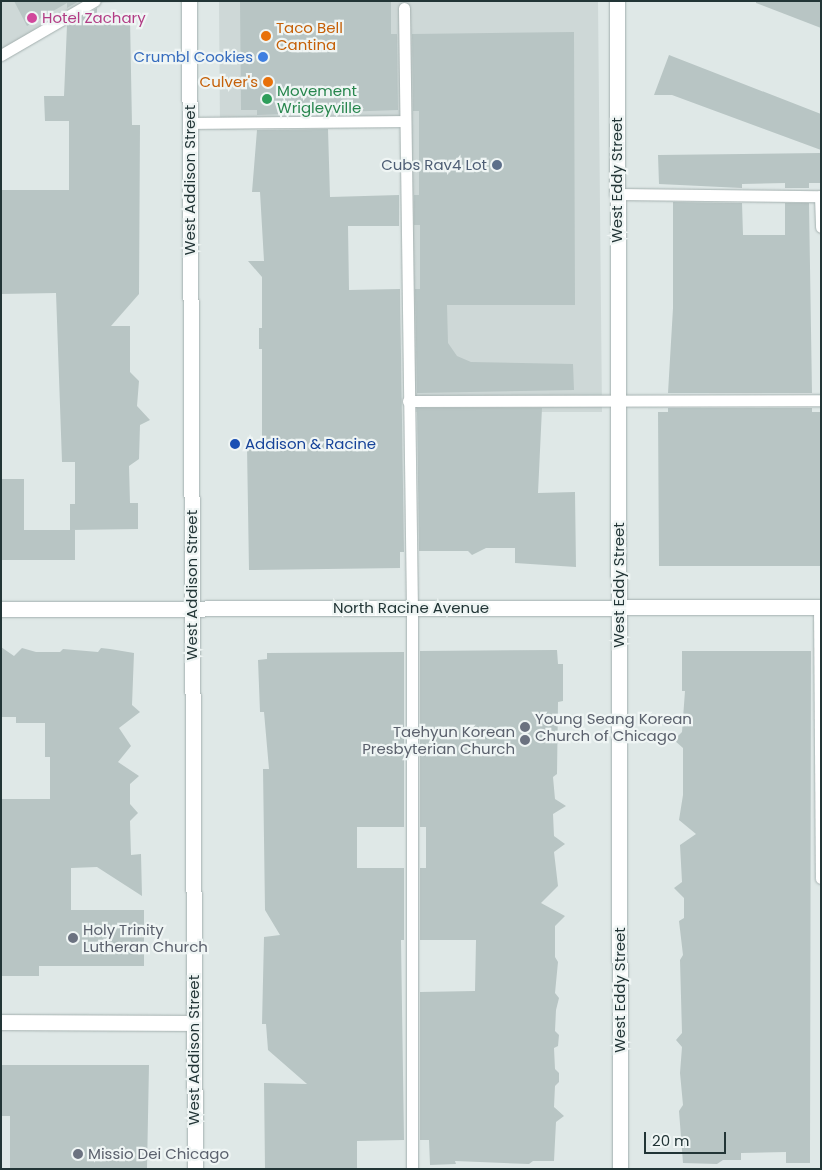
<!DOCTYPE html>
<html>
<head>
<meta charset="utf-8">
<style>
  body { margin:0 }
  #map { position:relative; width:822px; height:1170px; overflow:hidden; background:#dfe8e7; font-family:Poppins,sans-serif }
  div>[style] { position:absolute }
  .built>* { inset:0; background:#ced8d7 }
  .building>* { inset:0; background:#b8c5c4 }
  .roads { filter:drop-shadow(0 0 1px #a3afae) drop-shadow(0 0 1px #a3afae) }
  .lane>* { height:11px; margin:-5.5px; padding:0 5.5px; transform-origin:5.5px; border-radius:5.5px; background:#fff }
  .street>* { height:15px; margin:-7.5px; padding:0 7.5px; transform-origin:7.5px; border-radius:7.5px; background:#fff }
  .secondary>* { height:15px; margin:-7.5px; padding:0 7.5px; transform-origin:7.5px; border-radius:7.5px; background:#fff }
  .dots>* { width:14px; height:14px; translate:-50% -50%; box-sizing:border-box; border:2px solid #eff5f4; border-radius:50% }
  span { translate:-50% -50%; white-space:nowrap; text-align:center; line-height:1.15; -webkit-text-stroke:4.5px #eff5f4; paint-order:stroke }
  .hotel-label { font-size:15px; color:#b23c85 }
  .left { translate:0 -50%; text-align:left }
  .food-label { font-size:15px; color:#c56008 }
  .right { translate:-100% -50%; text-align:right }
  .shop-label { font-size:15px; color:#366cbe }
  .leisure-label { font-size:15px; color:#27864d }
  .service-label { font-size:15px; color:#4e5e75 }
  .street-label { font-size:15px; color:#223536 }
  .transit-label { font-size:15px; color:#164399 }
  .worship-label { font-size:15px; color:#5b616d }
  .frame { position:absolute; inset:0; border:2px solid #223536; pointer-events:none }
  .scale { position:absolute; left:644px; top:1132px; width:82px; height:22px; box-sizing:border-box; border:2px solid #223536; border-top:0; padding-left:6px; font-size:15px; line-height:18px; white-space:nowrap; color:#223536; -webkit-text-stroke:4px #eff5f4; paint-order:stroke }
</style>
</head>
<body>
<div id="map">
  <div class="built">
    <div style="clip-path:polygon(1px 1px,143px 1px,101px 3px,1px 61px)"></div>
    <div style="clip-path:polygon(219px 1px,598px 1px,602px 412px,412px 412px,411px 125px,220px 130px)"></div>
  </div>
  <div class="building">
    <div style="clip-path:polygon(14px 1px,79px 1px,67px 8px,67px 3px,27px 26px)"></div>
    <div style="clip-path:polygon(240px 1px,391px 1px,391px 34px,397px 34px,398px 110px,257px 115px,257px 110px,241px 110px)"></div>
    <div style="clip-path:polygon(756px 1px,821px 1px,821px 28px,756px 3px)"></div>
    <div style="clip-path:polygon(97px 8px,97px 18px,130px 18px,132px 125px,140px 125px,139px 294px,111px 326px,130px 326px,130px 372px,139px 381px,137px 406px,150px 420px,140px 425px,139px 459px,129px 466px,130px 503px,138px 503px,138px 529px,70px 530px,70px 504px,75px 504px,75px 462px,62px 462px,56px 293px,1px 294px,1px 190px,69px 190px,69px 121px,45px 121px,44px 96px,64px 96px,67px 25px)"></div>
    <div style="clip-path:polygon(574px 32px,575px 305px,447px 305px,448px 343px,457px 356px,471px 362px,573px 364px,574px 390px,417px 393px,415px 289px,420px 289px,420px 225px,414px 225px,414px 195px,419px 195px,419px 111px,413px 111px,412px 34px)"></div>
    <div style="clip-path:polygon(669px 55px,821px 114px,821px 150px,672px 95px,654px 95px)"></div>
    <div style="clip-path:polygon(328px 129px,330px 197px,399px 195px,399px 226px,348px 226px,349px 290px,400px 289px,404px 552px,400px 552px,400px 568px,249px 570px,247px 447px,262px 447px,262px 349px,259px 349px,259px 328px,262px 328px,262px 277px,248px 261px,264px 261px,260px 192px,252px 192px,257px 130px)"></div>
    <div style="clip-path:polygon(821px 153px,821px 183px,809px 183px,809px 188px,785px 188px,785px 183px,742px 184px,742px 188px,659px 184px,658px 155px)"></div>
    <div style="clip-path:polygon(673px 202px,742px 203px,743px 235px,785px 235px,785px 203px,809px 203px,812px 393px,668px 393px,673px 308px)"></div>
    <div style="clip-path:polygon(417px 408px,542px 408px,538px 493px,575px 492px,576px 567px,515px 563px,515px 548px,486px 548px,472px 555px,468px 551px,419px 551px)"></div>
    <div style="clip-path:polygon(668px 408px,812px 408px,812px 412px,821px 412px,821px 566px,659px 566px,658px 412px,668px 412px)"></div>
    <div style="clip-path:polygon(1px 479px,24px 479px,24px 530px,75px 530px,75px 560px,1px 560px)"></div>
    <div style="clip-path:polygon(1px 647px,14px 656px,22px 648px,36px 652px,60px 652px,63px 649px,98px 652px,101px 648px,110px 649px,134px 653px,132px 705px,140px 712px,119px 728px,131px 746px,118px 762px,139px 776px,130px 784px,130px 804px,138px 813px,130px 821px,131px 855px,141px 854px,142px 896px,97px 867px,71px 868px,71px 910px,144px 910px,144px 966px,39px 966px,39px 976px,1px 976px,1px 799px,50px 799px,50px 757px,45px 757px,45px 723px,16px 723px,16px 717px,1px 717px)"></div>
    <div style="clip-path:polygon(557px 650px,558px 664px,563px 664px,563px 701px,558px 702px,557px 774px,553px 777px,555px 799px,566px 806px,553px 814px,554px 836px,565px 844px,554px 852px,558px 886px,541px 903px,565px 916px,555px 926px,555px 957px,558px 962px,555px 993px,559px 998px,556px 1010px,555px 1031px,559px 1035px,558px 1046px,554px 1048px,555px 1069px,559px 1073px,559px 1082px,555px 1086px,554px 1107px,564px 1116px,556px 1122px,554px 1161px,533px 1161px,529px 1164px,455px 1161px,456px 1164px,430px 1165px,429px 1140px,420px 1140px,420px 992px,475px 991px,476px 940px,420px 940px,420px 868px,426px 868px,426px 827px,420px 827px,420px 651px)"></div>
    <div style="clip-path:polygon(682px 651px,811px 651px,810px 1163px,786px 1163px,786px 1152px,741px 1153px,741px 1160px,723px 1160px,717px 1164px,683px 1163px,679px 1111px,683px 1105px,680px 1073px,682px 1047px,676px 1040px,682px 1033px,680px 960px,683px 955px,679px 921px,684px 918px,684px 898px,674px 888px,682px 882px,680px 845px,696px 834px,679px 820px,683px 795px,683px 748px,674px 740px,682px 732px,685px 691px,682px 691px)"></div>
    <div style="clip-path:polygon(404px 652px,404px 827px,357px 827px,357px 868px,404px 868px,404px 940px,401px 940px,404px 1140px,357px 1141px,357px 1169px,265px 1169px,264px 1083px,307px 1084px,268px 1050px,266px 1024px,262px 1024px,264px 937px,280px 935px,265px 910px,263px 769px,269px 769px,264px 712px,260px 712px,258px 660px,267px 659px,267px 653px)"></div>
    <div style="clip-path:polygon(1px 1065px,149px 1065px,147px 1169px,10px 1169px,10px 1116px,1px 1116px)"></div>
  </div>
  <div class="roads">
    <div class="lane">
      <div style="left:404px;top:8px;width:600px;rotate:89.24deg"></div>
      <div style="left:412px;top:608px;width:561px;rotate:90deg"></div>
      <div style="left:1px;top:55px;width:108px;rotate:-30.1deg"></div>
      <div style="left:190px;top:123px;width:214px;rotate:-0.5deg"></div>
      <div style="left:617px;top:194px;width:203px;rotate:0.6deg"></div>
      <div style="left:820px;top:196px;width:31px;rotate:88deg"></div>
      <div style="left:408px;top:401px;width:413px;rotate:-0.1deg"></div>
      <div style="left:819px;top:607px;width:271px;rotate:89.6deg"></div>
    </div>
    <div class="street">
      <div style="left:617px;top:1px;width:1168px;rotate:89.85deg"></div>
      <div style="left:1px;top:1022px;width:193px;rotate:0.3deg"></div>
    </div>
    <div class="secondary">
      <div style="left:189px;top:1px;width:1168px;rotate:89.71deg"></div>
      <div style="left:1px;top:609px;width:820px;rotate:-0.14deg"></div>
    </div>
  </div>
  <div class="dots">
    <div style="left:32px;top:18px;background:#d1479c"></div>
    <div style="left:266px;top:36px;background:#e8710a"></div>
    <div style="left:263px;top:57px;background:#3f7fe0"></div>
    <div style="left:268px;top:82px;background:#e8710a"></div>
    <div style="left:267px;top:99px;background:#2e9e5b"></div>
    <div style="left:497px;top:165px;background:#5c6f8a"></div>
    <div style="left:235px;top:444px;background:#1a4fb4"></div>
    <div style="left:525px;top:727px;background:#6b7280"></div>
    <div style="left:525px;top:740px;background:#6b7280"></div>
    <div style="left:73px;top:938px;background:#6b7280"></div>
    <div style="left:78px;top:1154px;background:#6b7280"></div>
  </div>
  <div class="hotel-label">
    <span class="left" style="left:42px;top:18px">Hotel Zachary</span>
  </div>
  <div class="food-label">
    <span class="left" style="left:276px;top:36px">Taco Bell<br>Cantina</span>
    <span class="right" style="left:258px;top:82px">Culver's</span>
  </div>
  <div class="shop-label">
    <span class="right" style="left:253px;top:57px">Crumbl Cookies</span>
  </div>
  <div class="leisure-label">
    <span class="left" style="left:277px;top:99px">Movement<br>Wrigleyville</span>
  </div>
  <div class="service-label">
    <span class="right" style="left:487px;top:165px">Cubs Rav4 Lot</span>
  </div>
  <div class="street-label">
    <span style="left:190px;top:180px;rotate:-90deg">West Addison Street</span>
    <span style="left:617px;top:180px;rotate:-90deg">West Eddy Street</span>
    <span style="left:192px;top:585px;rotate:-90deg">West Addison Street</span>
    <span style="left:619px;top:585px;rotate:-90deg">West Eddy Street</span>
    <span style="left:411px;top:608px">North Racine Avenue</span>
    <span style="left:620px;top:990px;rotate:-90deg">West Eddy Street</span>
    <span style="left:194px;top:1050px;rotate:-90deg">West Addison Street</span>
  </div>
  <div class="transit-label">
    <span class="left" style="left:245px;top:444px">Addison &amp; Racine</span>
  </div>
  <div class="worship-label">
    <span class="left" style="left:535px;top:727px">Young Seang Korean<br>Church of Chicago</span>
    <span class="right" style="left:515px;top:740px">Taehyun Korean<br>Presbyterian Church</span>
    <span class="left" style="left:83px;top:938px">Holy Trinity<br>Lutheran Church</span>
    <span class="left" style="left:88px;top:1154px">Missio Dei Chicago</span>
  </div>
  <div class="frame"></div>
  <div class="scale">20 m</div>
</div>
</body>
</html>
